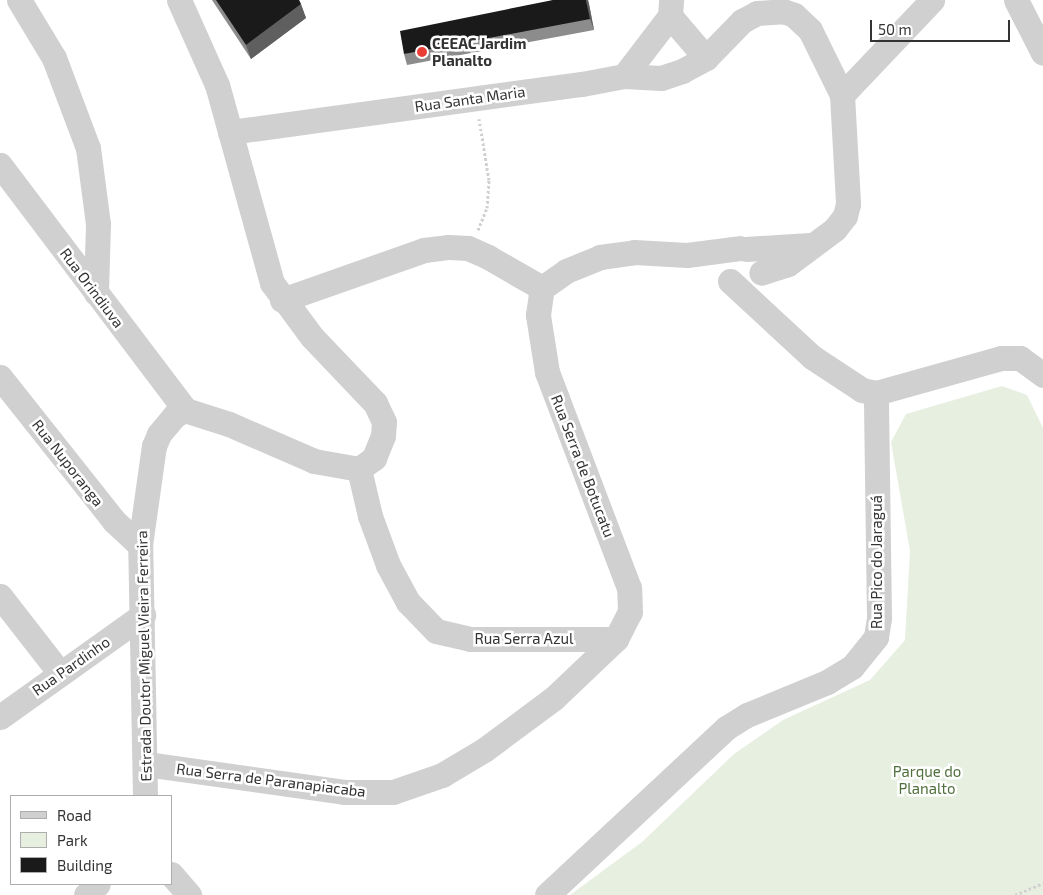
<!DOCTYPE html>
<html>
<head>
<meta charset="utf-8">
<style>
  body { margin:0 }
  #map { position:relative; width:1043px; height:895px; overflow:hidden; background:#fff; font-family:"Exo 2",sans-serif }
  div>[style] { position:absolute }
  .green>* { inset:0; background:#e7efe1 }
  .path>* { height:3px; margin-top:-1.5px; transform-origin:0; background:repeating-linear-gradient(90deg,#d0d0d0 0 2.5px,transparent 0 5px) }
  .minor>* { height:25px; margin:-12.5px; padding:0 12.5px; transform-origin:12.5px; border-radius:12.5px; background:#d0d0d0 }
  .wall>* { inset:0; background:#8c8c8c }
  .shaded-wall>* { inset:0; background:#5f5f5f }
  .building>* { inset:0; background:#1a1a1a }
  .dots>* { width:14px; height:14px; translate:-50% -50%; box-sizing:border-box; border:2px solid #fff; border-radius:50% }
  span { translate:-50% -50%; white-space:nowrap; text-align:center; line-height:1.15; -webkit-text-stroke:5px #fff; paint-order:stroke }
  .poi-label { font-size:15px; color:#333; font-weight:700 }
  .left { translate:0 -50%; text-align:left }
  .street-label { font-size:15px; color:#333 }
  .park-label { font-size:15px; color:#50703e }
  .legend { position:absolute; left:10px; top:795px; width:162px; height:90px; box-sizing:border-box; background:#fff; border:1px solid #adadad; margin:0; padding:6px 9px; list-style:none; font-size:15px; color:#333 }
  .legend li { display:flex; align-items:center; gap:10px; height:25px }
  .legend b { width:25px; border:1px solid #adadad }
  .scale { position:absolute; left:870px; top:20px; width:140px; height:22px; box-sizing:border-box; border:2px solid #333; border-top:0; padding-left:6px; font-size:15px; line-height:18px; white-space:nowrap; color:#333; -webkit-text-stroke:4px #fff; paint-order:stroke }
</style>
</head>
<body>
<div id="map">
  <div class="green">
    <div style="clip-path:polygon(1002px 386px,1027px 395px,1043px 428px,1043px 895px,570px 895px,642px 842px,734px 754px,783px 720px,870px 680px,905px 640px,910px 551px,891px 442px,906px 414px)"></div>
  </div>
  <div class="path">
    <div style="left:478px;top:230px;width:24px;rotate:-68deg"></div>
    <div style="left:487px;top:208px;width:28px;rotate:-86deg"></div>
    <div style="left:489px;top:180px;width:62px;rotate:-99.3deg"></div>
    <div style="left:1015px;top:895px;width:30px;rotate:-23deg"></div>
  </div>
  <div class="minor">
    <div style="left:19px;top:0;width:68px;rotate:58.9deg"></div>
    <div style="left:54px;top:58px;width:96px;rotate:69.3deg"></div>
    <div style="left:88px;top:148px;width:77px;rotate:82.5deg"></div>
    <div style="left:98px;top:224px;width:69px;rotate:91.7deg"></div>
    <div style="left:1016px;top:0;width:59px;rotate:63deg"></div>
    <div style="left:670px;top:16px;width:55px;rotate:49.4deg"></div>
    <div style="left:624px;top:76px;width:76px;rotate:-52.5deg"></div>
    <div style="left:670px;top:16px;width:16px;rotate:-86deg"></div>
    <div style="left:842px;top:95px;width:131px;rotate:-46.5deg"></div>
    <div style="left:230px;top:132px;width:355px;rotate:-7.8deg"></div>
    <div style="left:582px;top:84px;width:43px;rotate:-10.8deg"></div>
    <div style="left:624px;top:76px;width:37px;rotate:3deg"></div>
    <div style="left:661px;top:78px;width:22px;rotate:-18deg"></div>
    <div style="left:682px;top:71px;width:27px;rotate:-28deg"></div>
    <div style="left:706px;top:58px;width:52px;rotate:-45.8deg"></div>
    <div style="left:742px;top:21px;width:17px;rotate:-28deg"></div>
    <div style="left:757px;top:13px;width:26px;rotate:-4deg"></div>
    <div style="left:783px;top:11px;width:12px;rotate:20deg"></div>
    <div style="left:794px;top:15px;width:22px;rotate:43deg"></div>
    <div style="left:810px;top:30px;width:72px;rotate:63.8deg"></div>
    <div style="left:842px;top:95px;width:109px;rotate:86.8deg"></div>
    <div style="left:848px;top:204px;width:12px;rotate:104deg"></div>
    <div style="left:845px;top:216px;width:16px;rotate:128deg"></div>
    <div style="left:835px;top:229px;width:59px;rotate:143.3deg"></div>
    <div style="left:788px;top:264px;width:28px;rotate:162deg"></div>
    <div style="left:0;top:165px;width:307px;rotate:52.9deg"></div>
    <div style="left:746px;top:249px;width:64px;rotate:-3.6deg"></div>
    <div style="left:730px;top:281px;width:112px;rotate:42.8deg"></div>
    <div style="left:812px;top:357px;width:60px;rotate:33.4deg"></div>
    <div style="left:862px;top:390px;width:14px;rotate:12deg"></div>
    <div style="left:876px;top:393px;width:130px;rotate:-15.6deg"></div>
    <div style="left:1001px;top:358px;width:19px"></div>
    <div style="left:1020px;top:358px;width:29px;rotate:36deg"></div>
    <div style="left:542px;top:288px;width:29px;rotate:-35deg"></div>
    <div style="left:566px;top:271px;width:37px;rotate:-22deg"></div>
    <div style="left:600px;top:257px;width:34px;rotate:-8deg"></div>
    <div style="left:634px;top:252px;width:53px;rotate:3.2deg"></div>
    <div style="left:687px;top:255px;width:53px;rotate:-7.5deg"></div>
    <div style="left:282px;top:300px;width:151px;rotate:-19.4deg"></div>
    <div style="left:424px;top:250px;width:25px;rotate:-7deg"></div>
    <div style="left:449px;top:247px;width:19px;rotate:3deg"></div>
    <div style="left:468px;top:248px;width:22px;rotate:24deg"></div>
    <div style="left:488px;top:257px;width:62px;rotate:29.9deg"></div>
    <div style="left:0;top:377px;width:184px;rotate:51.6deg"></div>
    <div style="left:114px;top:521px;width:35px;rotate:43deg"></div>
    <div style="left:359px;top:469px;width:48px;rotate:76.8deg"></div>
    <div style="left:370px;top:516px;width:52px;rotate:69.8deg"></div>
    <div style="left:388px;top:565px;width:42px;rotate:61.6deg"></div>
    <div style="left:408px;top:602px;width:40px;rotate:46deg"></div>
    <div style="left:436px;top:631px;width:35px;rotate:13deg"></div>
    <div style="left:470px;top:639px;width:146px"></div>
    <div style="left:0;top:596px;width:98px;rotate:52.1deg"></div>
    <div style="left:0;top:717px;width:176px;rotate:-35.5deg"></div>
    <div style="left:146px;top:764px;width:200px;rotate:8deg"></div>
    <div style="left:344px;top:792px;width:49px"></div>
    <div style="left:393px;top:792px;width:52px;rotate:-19.1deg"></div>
    <div style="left:442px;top:775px;width:49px;rotate:-30.8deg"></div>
    <div style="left:484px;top:750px;width:87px;rotate:-36.6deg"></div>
    <div style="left:554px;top:698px;width:86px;rotate:-43.6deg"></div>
    <div style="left:616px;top:639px;width:30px;rotate:-63deg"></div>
    <div style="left:630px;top:612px;width:24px;rotate:-92deg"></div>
    <div style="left:629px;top:588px;width:231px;rotate:-110.8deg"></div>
    <div style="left:547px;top:372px;width:58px;rotate:-99deg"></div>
    <div style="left:538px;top:315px;width:27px;rotate:-82deg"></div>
    <div style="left:145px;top:796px;width:251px;rotate:-91.1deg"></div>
    <div style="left:140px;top:545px;width:100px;rotate:-82deg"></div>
    <div style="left:154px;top:446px;width:13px;rotate:-67deg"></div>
    <div style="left:159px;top:434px;width:25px;rotate:-50deg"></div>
    <div style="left:175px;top:415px;width:11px;rotate:-27deg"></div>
    <div style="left:185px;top:410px;width:46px;rotate:17.7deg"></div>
    <div style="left:229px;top:424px;width:93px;rotate:23.5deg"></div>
    <div style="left:314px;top:461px;width:46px;rotate:10.1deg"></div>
    <div style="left:359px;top:469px;width:19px;rotate:-36deg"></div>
    <div style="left:374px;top:458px;width:24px;rotate:-68deg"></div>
    <div style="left:383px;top:436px;width:14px;rotate:-86deg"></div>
    <div style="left:384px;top:422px;width:21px;rotate:-115deg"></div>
    <div style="left:375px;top:403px;width:91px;rotate:-133.7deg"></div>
    <div style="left:312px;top:337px;width:67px;rotate:-126.5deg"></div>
    <div style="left:272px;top:283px;width:205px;rotate:-105.5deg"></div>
    <div style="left:217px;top:85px;width:93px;rotate:-114.1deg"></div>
    <div style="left:171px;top:874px;width:28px;rotate:49deg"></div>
    <div style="left:86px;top:895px;width:16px;rotate:-43deg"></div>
    <div style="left:547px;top:895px;width:245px;rotate:-43deg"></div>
    <div style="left:726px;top:728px;width:25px;rotate:-32deg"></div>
    <div style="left:747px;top:715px;width:87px;rotate:-22.4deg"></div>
    <div style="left:827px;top:682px;width:29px;rotate:-31deg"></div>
    <div style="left:852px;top:667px;width:38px;rotate:-51deg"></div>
    <div style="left:876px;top:637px;width:19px;rotate:-81deg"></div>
    <div style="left:879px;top:618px;width:225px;rotate:-90.8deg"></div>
  </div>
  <div class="wall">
    <div style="clip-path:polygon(212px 0,299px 0,306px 18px,251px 59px)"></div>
    <div style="clip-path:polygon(553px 0,588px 0,589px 4px,594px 30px,407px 65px,404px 54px)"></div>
  </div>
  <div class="shaded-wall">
    <div style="clip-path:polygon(586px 0,588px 0,589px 4px,594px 30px,590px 19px)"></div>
    <div style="clip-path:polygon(301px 4px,306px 18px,251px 59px,246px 45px)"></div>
  </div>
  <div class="building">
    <div style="clip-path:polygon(216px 0,299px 0,301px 4px,246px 45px)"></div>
    <div style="clip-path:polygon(553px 0,586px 0,590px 19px,404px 54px,400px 31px)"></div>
  </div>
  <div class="dots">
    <div style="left:422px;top:52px;background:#e83e36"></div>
  </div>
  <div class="poi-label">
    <span class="left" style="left:432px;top:52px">CEEAC Jardim<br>Planalto</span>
  </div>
  <div class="street-label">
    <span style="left:470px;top:99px;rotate:-8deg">Rua Santa Maria</span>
    <span style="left:92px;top:288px;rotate:53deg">Rua Orindiuva</span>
    <span style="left:68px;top:463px;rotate:52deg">Rua Nuporanga</span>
    <span style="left:583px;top:466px;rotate:69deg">Rua Serra de Botucatu</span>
    <span style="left:877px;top:562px;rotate:-90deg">Rua Pico do Jaraguá</span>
    <span style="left:524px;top:639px">Rua Serra Azul</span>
    <span style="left:144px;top:656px;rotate:-91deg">Estrada Doutor Miguel Vieira Ferreira</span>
    <span style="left:71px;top:666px;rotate:-35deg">Rua Pardinho</span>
    <span style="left:271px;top:780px;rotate:7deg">Rua Serra de Paranapiacaba</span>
  </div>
  <div class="park-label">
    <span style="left:927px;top:780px">Parque do<br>Planalto</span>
  </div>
  <ul class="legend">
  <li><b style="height:6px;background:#d0d0d0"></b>Road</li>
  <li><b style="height:14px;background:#e7efe1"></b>Park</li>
  <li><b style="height:14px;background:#1a1a1a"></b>Building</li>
  </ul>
  <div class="scale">50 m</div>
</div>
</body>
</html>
